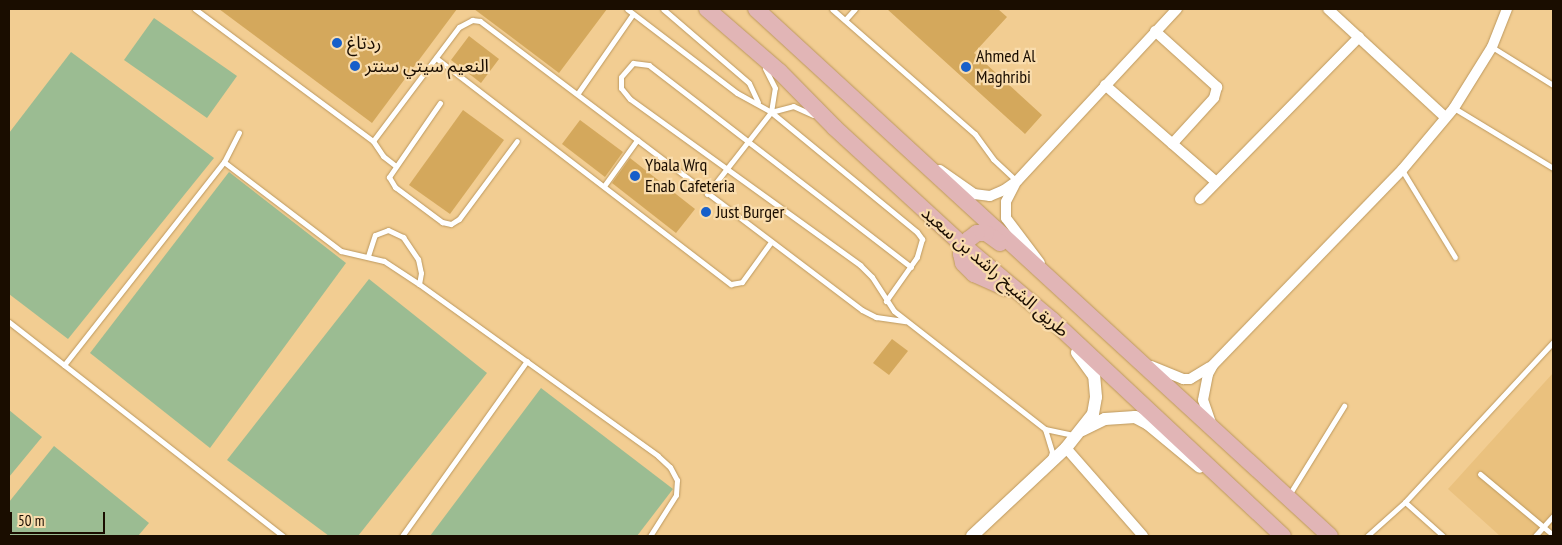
<!DOCTYPE html>
<html>
<head>
<meta charset="utf-8">
<style>
  body { margin:0 }
  #map { position:relative; width:1562px; height:545px; overflow:hidden; background:#f2cd92; font-family:"PT Sans Narrow","Noto Sans Arabic",sans-serif }
  div>[style] { position:absolute }
  .built>* { inset:0; background:#eac17e }
  .green>* { inset:0; background:#9bbc92 }
  .building>* { inset:0; background:#d4a85c }
  .roads { filter:drop-shadow(0 0 1px #bc985e) drop-shadow(0 0 1px #bc985e) }
  .service>* { height:5px; margin:-2.5px; padding:0 2.5px; transform-origin:2.5px; border-radius:2.5px; background:#fff }
  .minor>* { height:10px; margin:-5px; padding:0 5px; transform-origin:5px; border-radius:5px; background:#fff }
  .tertiary>* { height:12px; margin:-6px; padding:0 6px; transform-origin:6px; border-radius:6px; background:#fff }
  .primary>* { height:16px; margin:-8px; padding:0 8px; transform-origin:8px; border-radius:8px; background:#e1b5b6 }
  .dots>* { width:14px; height:14px; translate:-50% -50%; box-sizing:border-box; border:2px solid #f9dcac; border-radius:50% }
  span { translate:-50% -50%; white-space:nowrap; text-align:center; line-height:1.15; -webkit-text-stroke:4.5px #f9dcac; paint-order:stroke }
  .poi-label { font-size:18px; color:#1a0d00 }
  .left { translate:0 -50%; text-align:left }
  .street-label { font-size:18px; color:#1a0d00 }
  .frame { position:absolute; inset:0; border:10px solid #1a0d00; pointer-events:none }
  .scale { position:absolute; left:10px; top:512px; width:95px; height:22px; box-sizing:border-box; border:2px solid #1a0d00; border-top:0; padding-left:6px; font-size:15px; line-height:18px; white-space:nowrap; color:#1a0d00; -webkit-text-stroke:4px #f9dcac; paint-order:stroke }
</style>
</head>
<body>
<div id="map">
  <div class="built">
    <div style="clip-path:polygon(1553px 373px,1553px 536px,1500px 536px,1448px 489px)"></div>
  </div>
  <div class="green">
    <div style="clip-path:polygon(154px 18px,237px 76px,207px 118px,124px 60px)"></div>
    <div style="clip-path:polygon(71px 52px,214px 158px,68px 339px,9px 294px,9px 133px)"></div>
    <div style="clip-path:polygon(229px 172px,346px 263px,210px 448px,90px 353px)"></div>
    <div style="clip-path:polygon(369px 279px,487px 373px,358px 536px,329px 536px,227px 460px)"></div>
    <div style="clip-path:polygon(541px 388px,673px 489px,637px 536px,430px 536px)"></div>
    <div style="clip-path:polygon(9px 410px,42px 437px,9px 477px)"></div>
    <div style="clip-path:polygon(54px 446px,149px 523px,138px 536px,9px 536px,9px 502px)"></div>
  </div>
  <div class="building">
    <div style="clip-path:polygon(219px 9px,457px 9px,372px 123px)"></div>
    <div style="clip-path:polygon(474px 9px,607px 9px,559px 73px)"></div>
    <div style="clip-path:polygon(887px 9px,998px 9px,1007px 17px,974px 53px,1042px 115px,1025px 134px)"></div>
    <div style="clip-path:polygon(469px 36px,499px 59px,481px 83px,451px 60px)"></div>
    <div style="clip-path:polygon(463px 110px,504px 140px,450px 214px,409px 185px)"></div>
    <div style="clip-path:polygon(580px 120px,623px 152px,605px 177px,562px 144px)"></div>
    <div style="clip-path:polygon(630px 158px,695px 209px,676px 233px,612px 183px)"></div>
    <div style="clip-path:polygon(892px 339px,908px 351px,889px 375px,873px 363px)"></div>
  </div>
  <div class="roads">
    <div class="service">
      <div style="left:195px;top:9px;width:222px;rotate:36.6deg"></div>
      <div style="left:373px;top:141px;width:18px;rotate:56deg"></div>
      <div style="left:383px;top:156px;width:16px;rotate:38deg"></div>
      <div style="left:627px;top:9px;width:138px;rotate:37.4deg"></div>
      <div style="left:737px;top:93px;width:39px;rotate:29deg"></div>
      <div style="left:771px;top:112px;width:189px;rotate:39.4deg"></div>
      <div style="left:917px;top:232px;width:9px;rotate:54deg"></div>
      <div style="left:922px;top:239px;width:19px;rotate:106deg"></div>
      <div style="left:917px;top:257px;width:54px;rotate:125.2deg"></div>
      <div style="left:663px;top:9px;width:113px;rotate:40.7deg"></div>
      <div style="left:749px;top:83px;width:21px;rotate:65deg"></div>
      <div style="left:832px;top:9px;width:190px;rotate:41.2deg"></div>
      <div style="left:975px;top:134px;width:31px;rotate:54deg"></div>
      <div style="left:993px;top:159px;width:33px;rotate:43deg"></div>
      <div style="left:845px;top:20px;width:15px;rotate:-48deg"></div>
      <div style="left:1492px;top:47px;width:72px;rotate:31.9deg"></div>
      <div style="left:436px;top:58px;width:372px;rotate:37.5deg"></div>
      <div style="left:731px;top:284px;width:11px;rotate:-10deg"></div>
      <div style="left:742px;top:282px;width:49px;rotate:-54.1deg"></div>
      <div style="left:578px;top:93px;width:96px;rotate:-55.2deg"></div>
      <div style="left:440px;top:103px;width:90px;rotate:124.6deg"></div>
      <div style="left:389px;top:177px;width:12px;rotate:59deg"></div>
      <div style="left:395px;top:187px;width:59px;rotate:36.7deg"></div>
      <div style="left:442px;top:222px;width:9px;rotate:13deg"></div>
      <div style="left:451px;top:224px;width:9px;rotate:-32deg"></div>
      <div style="left:459px;top:219px;width:97px;rotate:-53.4deg"></div>
      <div style="left:1454px;top:108px;width:116px;rotate:31.2deg"></div>
      <div style="left:771px;top:112px;width:23px;rotate:-15deg"></div>
      <div style="left:793px;top:106px;width:22px;rotate:24deg"></div>
      <div style="left:373px;top:141px;width:143px;rotate:-53deg"></div>
      <div style="left:459px;top:27px;width:15px;rotate:-28deg"></div>
      <div style="left:472px;top:20px;width:8px;rotate:7deg"></div>
      <div style="left:480px;top:21px;width:479px;rotate:37.1deg"></div>
      <div style="left:862px;top:310px;width:16px;rotate:27deg"></div>
      <div style="left:876px;top:317px;width:30px;rotate:8deg"></div>
      <div style="left:224px;top:162px;width:147px;rotate:37.3deg"></div>
      <div style="left:341px;top:251px;width:44px;rotate:13.1deg"></div>
      <div style="left:384px;top:261px;width:42px;rotate:33.3deg"></div>
      <div style="left:419px;top:284px;width:294px;rotate:35.7deg"></div>
      <div style="left:658px;top:456px;width:16px;rotate:43deg"></div>
      <div style="left:670px;top:467px;width:15px;rotate:62deg"></div>
      <div style="left:677px;top:480px;width:15px;rotate:94deg"></div>
      <div style="left:676px;top:495px;width:49px;rotate:122.4deg"></div>
      <div style="left:1402px;top:170px;width:102px;rotate:58.7deg"></div>
      <div style="left:604px;top:186px;width:57px;rotate:-54.3deg"></div>
      <div style="left:707px;top:194px;width:104px;rotate:-52deg"></div>
      <div style="left:771px;top:112px;width:24px;rotate:-81deg"></div>
      <div style="left:775px;top:88px;width:22px;rotate:-117deg"></div>
      <div style="left:368px;top:256px;width:22px;rotate:-72deg"></div>
      <div style="left:375px;top:235px;width:14px;rotate:-21deg"></div>
      <div style="left:388px;top:230px;width:17px;rotate:25deg"></div>
      <div style="left:403px;top:237px;width:27px;rotate:56deg"></div>
      <div style="left:418px;top:259px;width:14px;rotate:78deg"></div>
      <div style="left:421px;top:273px;width:11px;rotate:100deg"></div>
      <div style="left:911px;top:267px;width:331px;rotate:-142.4deg"></div>
      <div style="left:649px;top:65px;width:16px;rotate:-173deg"></div>
      <div style="left:633px;top:63px;width:18px;rotate:131deg"></div>
      <div style="left:621px;top:77px;width:11px;rotate:90deg"></div>
      <div style="left:621px;top:88px;width:14px;rotate:51deg"></div>
      <div style="left:630px;top:99px;width:284px;rotate:35.8deg"></div>
      <div style="left:860px;top:265px;width:17px;rotate:45deg"></div>
      <div style="left:872px;top:277px;width:40px;rotate:57.1deg"></div>
      <div style="left:894px;top:311px;width:192px;rotate:38deg"></div>
      <div style="left:1045px;top:429px;width:24px;rotate:73deg"></div>
      <div style="left:1052px;top:452px;width:6px;rotate:108deg"></div>
      <div style="left:9px;top:322px;width:348px;rotate:38deg"></div>
      <div style="left:64px;top:365px;width:258px;rotate:-51.8deg"></div>
      <div style="left:224px;top:162px;width:33px;rotate:-63deg"></div>
      <div style="left:1045px;top:429px;width:30px;rotate:12deg"></div>
      <div style="left:1480px;top:474px;width:95px;rotate:39.9deg"></div>
      <div style="left:1289px;top:495px;width:105px;rotate:-58.3deg"></div>
      <div style="left:1405px;top:502px;width:51px;rotate:41.8deg"></div>
      <div style="left:402px;top:536px;width:215px;rotate:-54.5deg"></div>
      <div style="left:1367px;top:536px;width:51px;rotate:-41.8deg"></div>
      <div style="left:1405px;top:502px;width:218px;rotate:-47.2deg"></div>
      <div style="left:1535px;top:536px;width:27px;rotate:-48deg"></div>
    </div>
    <div class="minor">
      <div style="left:1328px;top:9px;width:159px;rotate:42.7deg"></div>
      <div style="left:1155px;top:31px;width:84px;rotate:42.1deg"></div>
      <div style="left:1217px;top:87px;width:11px;rotate:105deg"></div>
      <div style="left:1214px;top:98px;width:62px;rotate:132.4deg"></div>
      <div style="left:1105px;top:85px;width:147px;rotate:41.1deg"></div>
      <div style="left:940px;top:170px;width:42px;rotate:35.2deg"></div>
      <div style="left:974px;top:194px;width:16px;rotate:7deg"></div>
      <div style="left:990px;top:196px;width:15px;rotate:-23deg"></div>
      <div style="left:1004px;top:190px;width:16px;rotate:-35deg"></div>
      <div style="left:1017px;top:181px;width:235px;rotate:-47.1deg"></div>
      <div style="left:1015px;top:184px;width:20px;rotate:117deg"></div>
      <div style="left:1006px;top:202px;width:16px;rotate:90deg"></div>
      <div style="left:1006px;top:218px;width:56px;rotate:52.9deg"></div>
      <div style="left:1200px;top:199px;width:227px;rotate:-45.5deg"></div>
      <div style="left:1151px;top:366px;width:35px;rotate:22deg"></div>
      <div style="left:1183px;top:379px;width:7px"></div>
      <div style="left:1190px;top:379px;width:23px;rotate:-31deg"></div>
      <div style="left:1211px;top:423px;width:24px;rotate:-109deg"></div>
      <div style="left:1203px;top:400px;width:26px;rotate:-79deg"></div>
      <div style="left:1208px;top:374px;width:10px;rotate:-61deg"></div>
      <div style="left:1213px;top:365px;width:272px;rotate:-45.9deg"></div>
      <div style="left:1402px;top:170px;width:81px;rotate:-50deg"></div>
      <div style="left:1454px;top:108px;width:72px;rotate:-58.1deg"></div>
      <div style="left:1492px;top:47px;width:41px;rotate:-68.5deg"></div>
      <div style="left:1066px;top:448px;width:117px;rotate:48.8deg"></div>
    </div>
    <div class="tertiary">
      <div style="left:1082px;top:430px;width:25px;rotate:-26deg"></div>
      <div style="left:1105px;top:419px;width:30px;rotate:-4deg"></div>
      <div style="left:1135px;top:417px;width:15px;rotate:28deg"></div>
      <div style="left:1148px;top:424px;width:67px;rotate:39.6deg"></div>
      <div style="left:972px;top:536px;width:129px;rotate:-43.1deg"></div>
      <div style="left:1066px;top:448px;width:43px;rotate:-51.5deg"></div>
      <div style="left:1093px;top:414px;width:17px;rotate:-80deg"></div>
      <div style="left:1096px;top:397px;width:21px;rotate:-95deg"></div>
      <div style="left:1094px;top:376px;width:29px;rotate:-126deg"></div>
    </div>
    <div class="primary">
      <div style="left:707px;top:9px;width:96px;rotate:40.8deg"></div>
      <div style="left:780px;top:72px;width:78px;rotate:45.5deg"></div>
      <div style="left:835px;top:128px;width:175px;rotate:42.5deg"></div>
      <div style="left:964px;top:246px;width:115px;rotate:40.1deg"></div>
      <div style="left:1052px;top:320px;width:316px;rotate:43.1deg"></div>
      <div style="left:756px;top:9px;width:779px;rotate:42.56deg"></div>
      <div style="left:1000px;top:243px;width:17px;rotate:-144deg"></div>
      <div style="left:986px;top:233px;width:9px;rotate:180deg"></div>
      <div style="left:977px;top:233px;width:10px;rotate:143deg"></div>
      <div style="left:969px;top:239px;width:17px;rotate:118deg"></div>
      <div style="left:961px;top:254px;width:9px;rotate:77deg"></div>
      <div style="left:963px;top:263px;width:16px;rotate:45deg"></div>
      <div style="left:974px;top:274px;width:34px;rotate:24deg"></div>
    </div>
  </div>
  <div class="dots">
    <div style="left:337px;top:43px;background:#165fca"></div>
    <div style="left:355px;top:66px;background:#165fca"></div>
    <div style="left:966px;top:67px;background:#165fca"></div>
    <div style="left:635px;top:176px;background:#165fca"></div>
    <div style="left:706px;top:212px;background:#165fca"></div>
  </div>
  <div class="poi-label">
    <span class="left" style="left:347px;top:43px">ردتاغ</span>
    <span class="left" style="left:976px;top:67px">Ahmed Al<br>Maghribi</span>
    <span class="left" style="left:365px;top:66px">النعيم سيتي سنتر</span>
    <span class="left" style="left:645px;top:176px">Ybala Wrq<br>Enab Cafeteria</span>
    <span class="left" style="left:716px;top:212px">Just Burger</span>
  </div>
  <div class="street-label">
    <span style="left:995px;top:272px;rotate:41deg">طريق الشيخ راشد بن سعيد</span>
  </div>
  <div class="frame"></div>
  <div class="scale">50 m</div>
</div>
</body>
</html>
